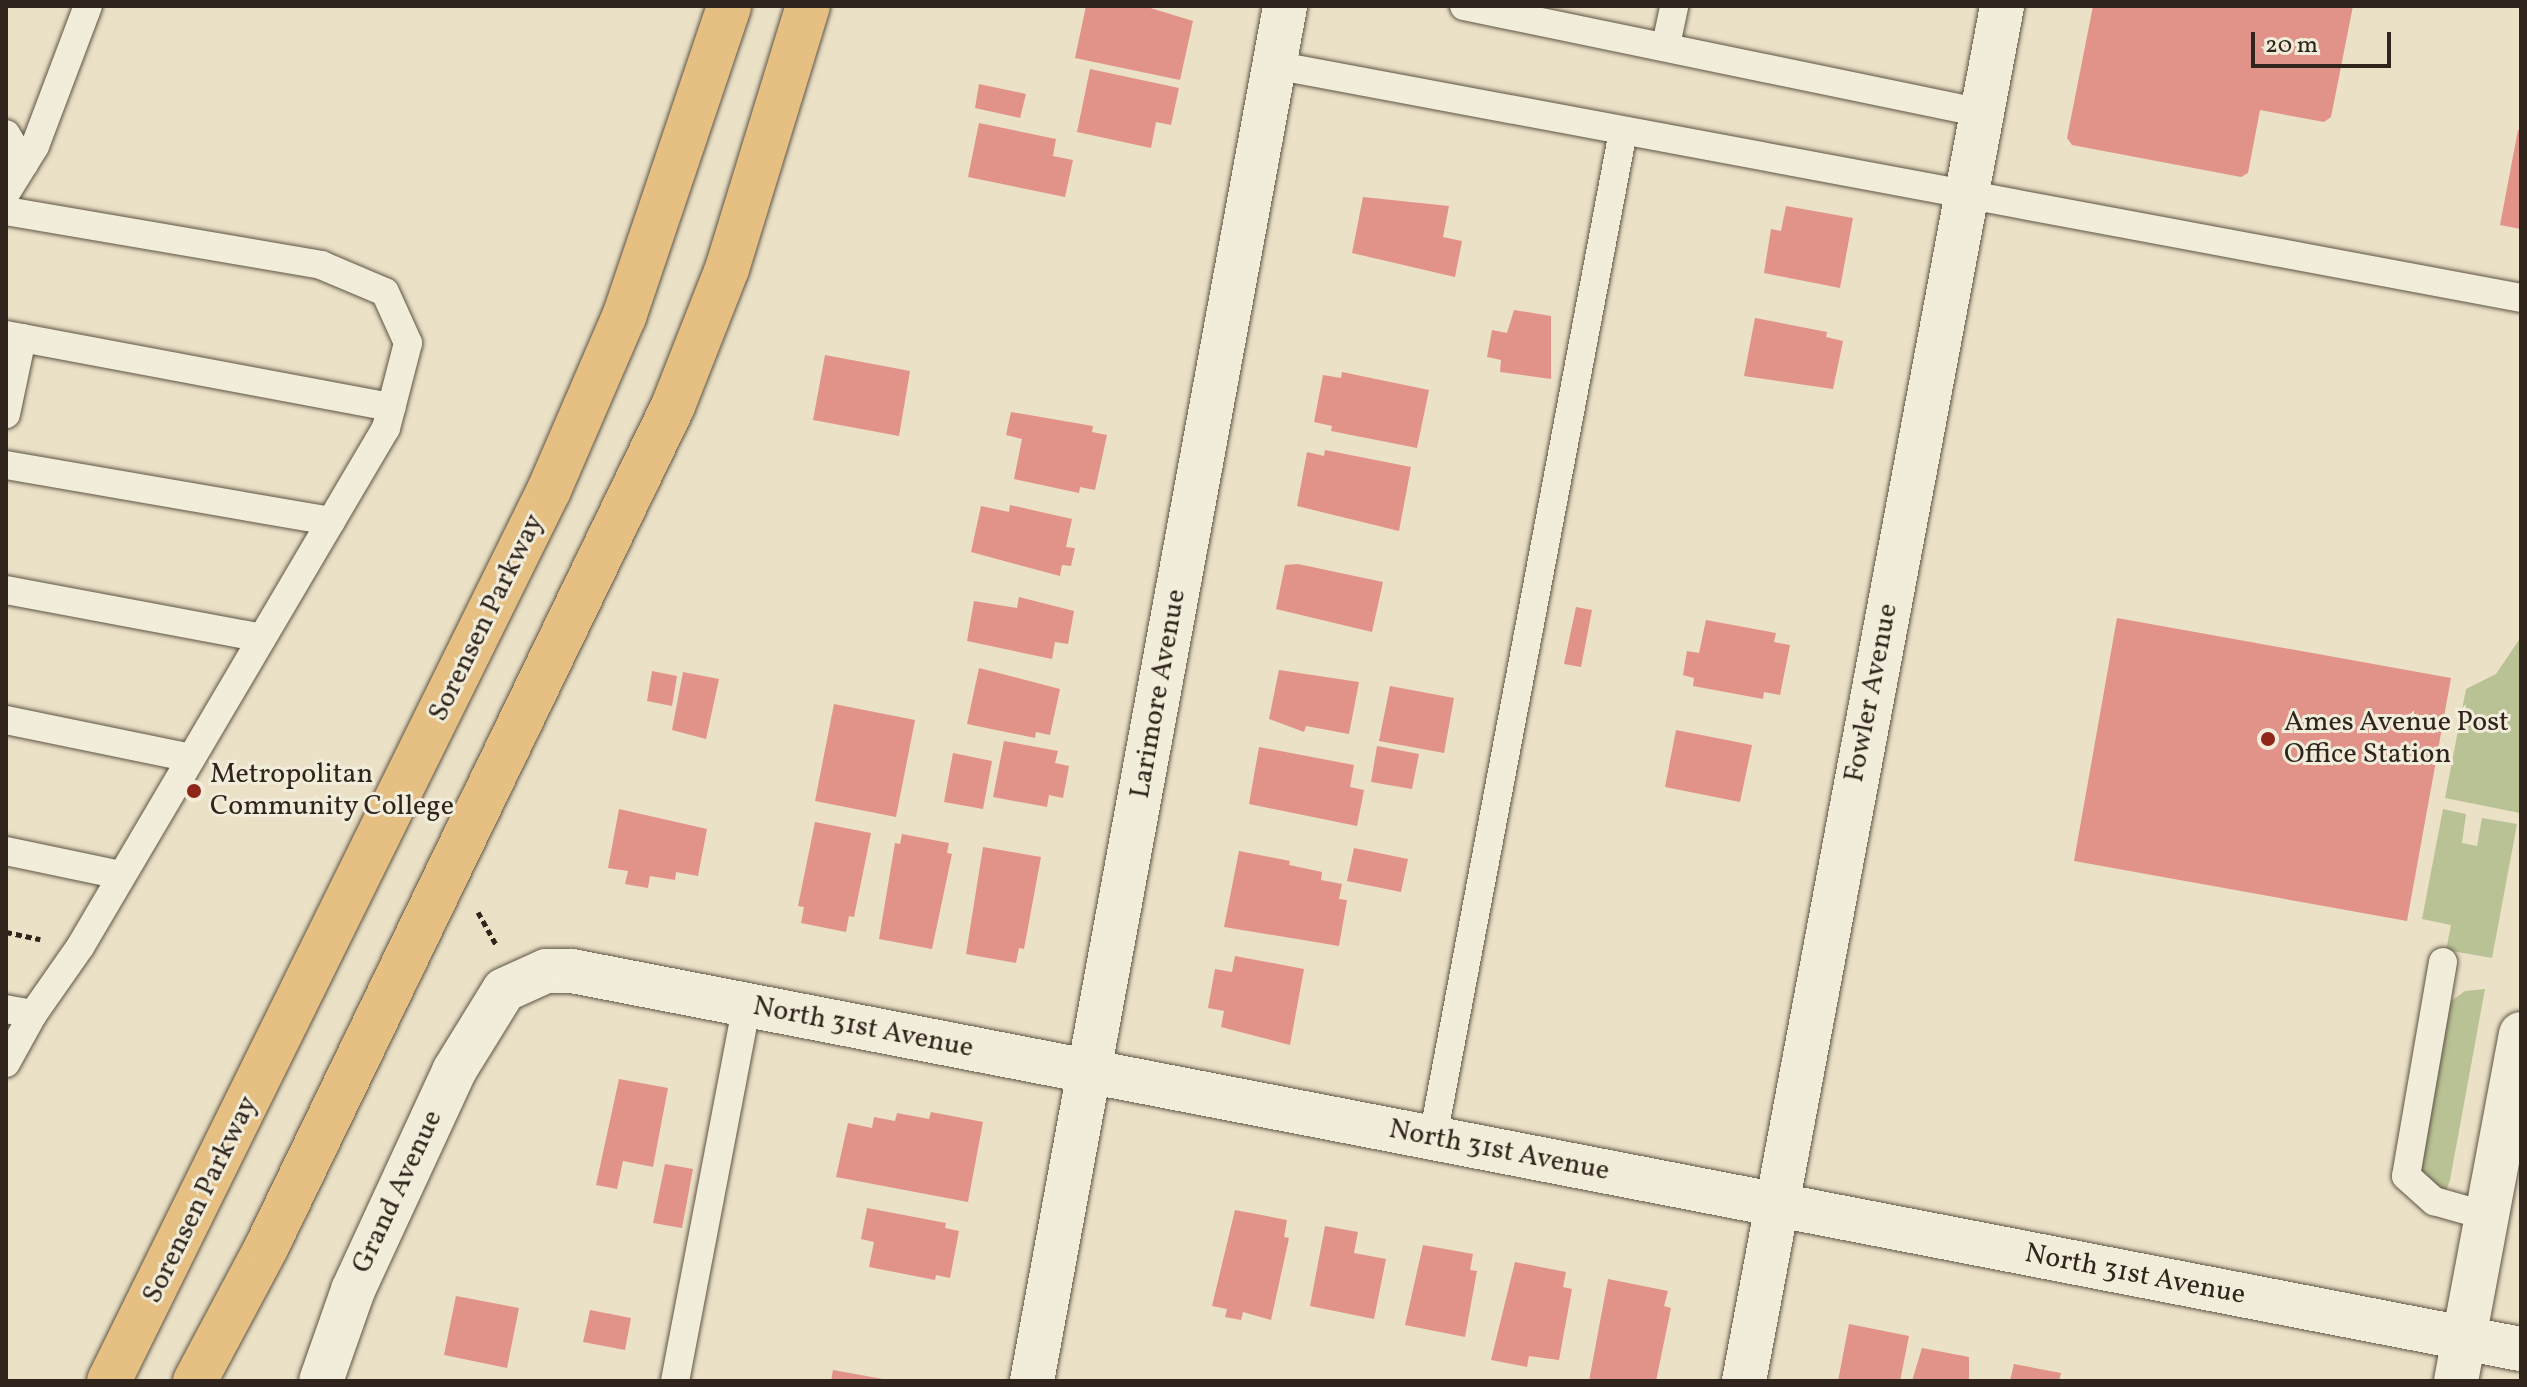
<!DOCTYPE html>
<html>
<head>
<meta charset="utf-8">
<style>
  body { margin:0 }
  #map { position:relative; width:2527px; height:1387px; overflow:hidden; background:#ebe1c6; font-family:Vollkorn,serif }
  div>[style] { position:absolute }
  .green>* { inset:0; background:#b9c294 }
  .building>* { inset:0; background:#e19389 }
  .path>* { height:5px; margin-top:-2.5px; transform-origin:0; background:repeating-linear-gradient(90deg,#2f251c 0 6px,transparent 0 10px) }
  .roads { filter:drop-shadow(0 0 2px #5e5446) drop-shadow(0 0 2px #5e5446) }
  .lane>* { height:28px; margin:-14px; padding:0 14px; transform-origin:14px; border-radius:14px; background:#f2ecda }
  .street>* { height:44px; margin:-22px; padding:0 22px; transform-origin:22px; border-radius:22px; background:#f2ecda }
  .primary>* { height:44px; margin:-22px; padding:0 22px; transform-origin:22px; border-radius:22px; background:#e6c083 }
  .dots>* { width:22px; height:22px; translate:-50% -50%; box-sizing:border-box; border:4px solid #f2ecda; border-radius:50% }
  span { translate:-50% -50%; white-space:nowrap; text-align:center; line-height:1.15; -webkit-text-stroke:6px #f2ecda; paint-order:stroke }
  .street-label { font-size:28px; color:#2f251c }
  .poi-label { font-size:28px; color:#2f251c }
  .left { translate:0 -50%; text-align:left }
  .frame { position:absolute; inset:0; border:8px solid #2f251c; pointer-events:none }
  .scale { position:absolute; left:2251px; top:32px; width:140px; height:36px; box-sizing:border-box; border:4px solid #2f251c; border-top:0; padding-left:10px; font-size:24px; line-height:28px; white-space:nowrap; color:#2f251c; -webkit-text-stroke:6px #f2ecda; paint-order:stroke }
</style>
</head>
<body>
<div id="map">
  <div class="green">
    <div style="clip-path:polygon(2521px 637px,2520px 813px,2445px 798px,2466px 689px,2496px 674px)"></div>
    <div style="clip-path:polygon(2443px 809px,2466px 814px,2462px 843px,2477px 846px,2482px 818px,2517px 824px,2492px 958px,2446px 950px,2451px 925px,2422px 919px)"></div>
    <div style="clip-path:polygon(2485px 989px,2450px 1180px,2446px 1191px,2440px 1190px,2420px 1171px,2451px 1001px,2465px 991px)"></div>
  </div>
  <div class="building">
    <div style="clip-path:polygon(1086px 6px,1144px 6px,1193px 21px,1180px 80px,1075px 58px)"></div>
    <div style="clip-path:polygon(2093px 6px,2353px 6px,2331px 117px,2324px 122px,2260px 110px,2248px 173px,2241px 177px,2072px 145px,2067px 138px)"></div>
    <div style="clip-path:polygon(1090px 69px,1179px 88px,1171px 125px,1156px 122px,1151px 148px,1077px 132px)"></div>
    <div style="clip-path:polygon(979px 84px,1026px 94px,1020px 118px,975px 108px)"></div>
    <div style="clip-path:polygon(979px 123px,1056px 139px,1053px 156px,1073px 160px,1065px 197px,968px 177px)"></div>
    <div style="clip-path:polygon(2518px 130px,2521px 131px,2521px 229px,2500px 225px)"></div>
    <div style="clip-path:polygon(1363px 197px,1449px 206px,1443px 237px,1462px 241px,1455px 277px,1352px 253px)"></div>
    <div style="clip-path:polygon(1786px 206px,1853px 218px,1840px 288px,1764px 273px,1771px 229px,1781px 231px)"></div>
    <div style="clip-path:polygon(1514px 310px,1551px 316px,1551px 379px,1500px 372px,1501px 360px,1487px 357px,1492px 330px,1507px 333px)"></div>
    <div style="clip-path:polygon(1755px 318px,1827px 332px,1826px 337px,1843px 341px,1833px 389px,1744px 376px)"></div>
    <div style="clip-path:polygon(825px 355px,910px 371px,899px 436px,813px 420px)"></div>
    <div style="clip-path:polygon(1342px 372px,1429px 390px,1417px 448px,1331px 431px,1332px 426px,1314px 422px,1323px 375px,1341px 378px)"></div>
    <div style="clip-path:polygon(1011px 412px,1093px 426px,1092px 432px,1107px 435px,1095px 490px,1080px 487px,1079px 493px,1014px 479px,1022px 439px,1006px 435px)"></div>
    <div style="clip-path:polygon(1325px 450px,1411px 467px,1399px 531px,1297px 506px,1307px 452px,1324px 456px)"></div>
    <div style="clip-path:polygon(1010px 505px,1072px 519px,1066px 547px,1075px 548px,1071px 566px,1062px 565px,1060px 576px,971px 552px,981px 506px,1009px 512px)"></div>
    <div style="clip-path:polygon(1298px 564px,1383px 582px,1372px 632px,1276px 609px,1285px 565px)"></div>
    <div style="clip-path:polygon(1019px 597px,1074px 611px,1068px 644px,1055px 642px,1052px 659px,967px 641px,974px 601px,1017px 608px)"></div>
    <div style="clip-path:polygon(1576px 607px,1592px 610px,1581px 667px,1564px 664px)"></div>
    <div style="clip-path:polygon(2117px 618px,2451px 678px,2407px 921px,2074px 861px)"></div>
    <div style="clip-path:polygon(1706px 620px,1776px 633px,1774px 642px,1790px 645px,1780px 695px,1764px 692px,1763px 699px,1693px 686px,1694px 678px,1683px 675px,1687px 651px,1699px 653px)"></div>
    <div style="clip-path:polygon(979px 668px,1060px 689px,1050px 735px,1036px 732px,1035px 738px,967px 724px)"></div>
    <div style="clip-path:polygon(1279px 670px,1359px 682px,1349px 734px,1306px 726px,1304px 732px,1269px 719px)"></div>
    <div style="clip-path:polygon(652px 671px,677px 676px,672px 706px,647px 701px)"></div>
    <div style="clip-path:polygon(683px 672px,719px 679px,706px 739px,672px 730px)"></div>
    <div style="clip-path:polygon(1390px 686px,1454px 698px,1444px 753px,1379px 741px)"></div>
    <div style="clip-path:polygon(834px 704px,915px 720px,896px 817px,815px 801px)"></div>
    <div style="clip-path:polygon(1676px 730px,1752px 745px,1740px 802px,1665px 787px)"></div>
    <div style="clip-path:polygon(1004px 741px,1058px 751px,1055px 763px,1069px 766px,1063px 798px,1049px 795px,1047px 807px,993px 797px)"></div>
    <div style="clip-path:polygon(1377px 746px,1419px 754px,1412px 789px,1371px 782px)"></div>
    <div style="clip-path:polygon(1259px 747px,1354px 765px,1350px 787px,1364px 790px,1357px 826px,1249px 804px)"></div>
    <div style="clip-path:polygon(953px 753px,992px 761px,983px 809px,944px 802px)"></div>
    <div style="clip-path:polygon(619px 809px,707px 829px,698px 876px,676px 872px,675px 880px,650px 876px,648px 888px,625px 884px,628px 871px,608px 868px)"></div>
    <div style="clip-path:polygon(815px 822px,871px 833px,854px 917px,849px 916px,846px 932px,801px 923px,804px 907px,798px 906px)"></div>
    <div style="clip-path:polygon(902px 834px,949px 843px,947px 853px,952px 854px,932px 949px,879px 939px,895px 843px,900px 844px)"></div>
    <div style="clip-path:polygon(983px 847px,1041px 857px,1024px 949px,1019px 948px,1016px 963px,966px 954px)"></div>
    <div style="clip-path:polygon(1354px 848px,1408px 859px,1401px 892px,1347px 881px)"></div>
    <div style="clip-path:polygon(1239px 851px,1290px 861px,1289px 865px,1322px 872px,1321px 880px,1342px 884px,1339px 899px,1347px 900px,1339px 946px,1224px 927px)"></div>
    <div style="clip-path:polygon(1235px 956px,1304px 969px,1290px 1045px,1221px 1027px,1224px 1011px,1208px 1008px,1215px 969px,1232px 972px)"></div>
    <div style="clip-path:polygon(619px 1079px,668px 1088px,653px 1167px,623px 1161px,617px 1189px,596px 1185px)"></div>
    <div style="clip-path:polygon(931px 1112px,983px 1122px,968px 1202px,836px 1177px,848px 1123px,872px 1128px,874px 1117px,895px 1121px,897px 1113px,929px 1119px)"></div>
    <div style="clip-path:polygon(665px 1164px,693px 1169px,682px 1228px,653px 1223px)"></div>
    <div style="clip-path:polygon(867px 1208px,946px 1223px,945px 1228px,959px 1231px,950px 1278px,936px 1275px,935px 1280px,869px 1267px,874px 1242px,861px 1239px)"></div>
    <div style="clip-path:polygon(1235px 1210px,1287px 1220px,1284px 1237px,1289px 1238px,1271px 1320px,1243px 1312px,1241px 1320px,1225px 1317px,1227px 1309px,1212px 1306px)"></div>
    <div style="clip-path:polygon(1325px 1226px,1358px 1232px,1354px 1253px,1386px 1259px,1374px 1319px,1310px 1306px)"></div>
    <div style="clip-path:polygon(1423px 1245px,1473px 1254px,1470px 1270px,1477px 1271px,1465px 1337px,1405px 1325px)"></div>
    <div style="clip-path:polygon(1515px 1262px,1566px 1272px,1563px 1287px,1572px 1289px,1559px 1360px,1529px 1356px,1527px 1367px,1491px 1360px)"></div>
    <div style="clip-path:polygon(1608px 1279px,1668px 1291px,1664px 1306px,1671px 1308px,1656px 1381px,1589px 1381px)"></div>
    <div style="clip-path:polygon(456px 1296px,519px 1308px,507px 1368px,444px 1355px)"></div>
    <div style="clip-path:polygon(590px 1310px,631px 1318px,625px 1350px,583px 1342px)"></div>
    <div style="clip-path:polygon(1849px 1324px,1909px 1336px,1900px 1381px,1838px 1381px)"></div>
    <div style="clip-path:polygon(1922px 1348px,1969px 1357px,1969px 1381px,1912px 1381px)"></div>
    <div style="clip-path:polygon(2014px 1364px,2061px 1373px,2059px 1381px,2010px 1381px)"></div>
    <div style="clip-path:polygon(833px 1370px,883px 1379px,883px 1381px,831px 1381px)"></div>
  </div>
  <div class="path">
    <div style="left:478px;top:912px;width:38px;rotate:61deg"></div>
    <div style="left:6px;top:932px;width:35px;rotate:12deg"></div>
  </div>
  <div class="roads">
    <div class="lane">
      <div style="left:1464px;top:6px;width:529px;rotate:11.67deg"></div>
      <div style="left:1666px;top:45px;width:40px;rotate:-78deg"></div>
      <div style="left:1274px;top:65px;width:1269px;rotate:10.58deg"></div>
      <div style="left:6px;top:134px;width:35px;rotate:59deg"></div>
      <div style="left:6px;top:193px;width:55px;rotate:-58.3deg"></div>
      <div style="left:35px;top:146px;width:150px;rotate:-69.3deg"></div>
      <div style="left:6px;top:211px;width:320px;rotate:9.7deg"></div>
      <div style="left:321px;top:265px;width:69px;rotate:22.9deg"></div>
      <div style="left:385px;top:292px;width:56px;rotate:65.7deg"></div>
      <div style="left:408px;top:343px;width:88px;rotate:104.5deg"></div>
      <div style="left:386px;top:428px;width:602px;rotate:120.52deg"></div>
      <div style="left:80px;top:947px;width:82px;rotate:125deg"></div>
      <div style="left:33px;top:1014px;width:27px;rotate:-170deg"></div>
      <div style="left:6px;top:335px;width:16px;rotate:11deg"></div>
      <div style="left:22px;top:338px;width:78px;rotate:101.9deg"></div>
      <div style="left:22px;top:338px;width:376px;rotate:10.6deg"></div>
      <div style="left:6px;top:465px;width:330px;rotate:9.8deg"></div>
      <div style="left:6px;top:590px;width:260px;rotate:10.6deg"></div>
      <div style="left:6px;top:720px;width:189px;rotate:11.6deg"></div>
      <div style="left:6px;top:851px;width:117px;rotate:11.8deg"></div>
      <div style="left:2443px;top:962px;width:217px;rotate:99.8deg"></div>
      <div style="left:2406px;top:1176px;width:38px;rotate:42deg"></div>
      <div style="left:2434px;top:1201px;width:55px;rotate:15.8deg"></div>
      <div style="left:6px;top:1063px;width:56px;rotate:-61.1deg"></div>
      <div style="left:1433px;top:1137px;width:1024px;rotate:-79.3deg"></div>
      <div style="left:675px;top:1381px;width:383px;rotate:-79.2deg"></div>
    </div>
    <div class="street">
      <div style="left:321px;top:1381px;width:96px;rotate:-70.6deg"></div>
      <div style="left:353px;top:1290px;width:241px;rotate:-65.2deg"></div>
      <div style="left:454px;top:1071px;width:95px;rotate:-58.3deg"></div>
      <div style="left:504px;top:990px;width:46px;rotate:-24.3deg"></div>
      <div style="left:546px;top:971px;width:26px"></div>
      <div style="left:572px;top:971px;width:1985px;rotate:10.98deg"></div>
      <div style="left:1032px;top:1381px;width:1398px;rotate:-79.57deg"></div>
      <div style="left:1744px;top:1381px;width:1399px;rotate:-79.37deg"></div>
      <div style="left:2456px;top:1381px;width:353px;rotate:-79.4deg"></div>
    </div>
    <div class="primary">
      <div style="left:109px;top:1381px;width:994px;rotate:-63.72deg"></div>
      <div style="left:549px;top:490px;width:189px;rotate:-66.6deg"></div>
      <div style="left:624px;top:317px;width:328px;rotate:-71.3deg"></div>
      <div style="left:195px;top:1381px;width:153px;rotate:-61.9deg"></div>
      <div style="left:267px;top:1246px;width:933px;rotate:-64.2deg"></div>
      <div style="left:673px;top:406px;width:147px;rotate:-68.5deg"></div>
      <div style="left:727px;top:269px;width:275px;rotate:-72.9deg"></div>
    </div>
  </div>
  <div class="dots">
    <div style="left:2268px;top:739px;background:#8f2418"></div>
    <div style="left:194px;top:791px;background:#8f2418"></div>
  </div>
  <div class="street-label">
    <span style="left:487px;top:618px;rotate:-64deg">Sorensen Parkway</span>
    <span style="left:1872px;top:693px;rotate:-79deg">Fowler Avenue</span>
    <span style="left:1159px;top:694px;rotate:-80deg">Larimore Avenue</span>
    <span style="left:863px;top:1028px;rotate:11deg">North 31st Avenue</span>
    <span style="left:1499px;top:1151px;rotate:11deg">North 31st Avenue</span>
    <span style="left:398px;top:1192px;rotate:-65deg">Grand Avenue</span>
    <span style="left:201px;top:1200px;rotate:-64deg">Sorensen Parkway</span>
    <span style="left:2135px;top:1275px;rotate:11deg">North 31st Avenue</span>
  </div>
  <div class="poi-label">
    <span class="left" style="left:2284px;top:739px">Ames Avenue Post<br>Office Station</span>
    <span class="left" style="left:210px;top:791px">Metropolitan<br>Community College</span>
  </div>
  <div class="frame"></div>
  <div class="scale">20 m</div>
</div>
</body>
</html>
